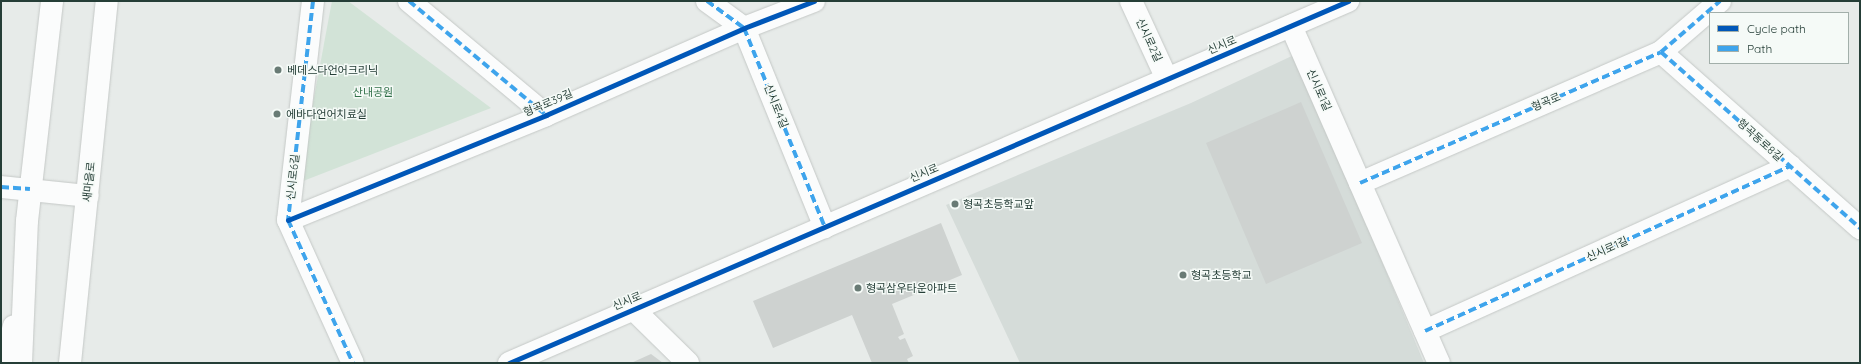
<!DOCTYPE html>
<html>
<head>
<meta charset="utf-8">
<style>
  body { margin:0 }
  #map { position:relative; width:1861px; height:364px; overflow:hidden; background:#e7ebe9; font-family:Quicksand,"Noto Sans KR",sans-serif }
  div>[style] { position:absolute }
  .built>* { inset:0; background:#d5dcd9 }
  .green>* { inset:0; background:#d2e3d7 }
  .building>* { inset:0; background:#ced2d0 }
  .roads { filter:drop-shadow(0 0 1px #c4c8c6) drop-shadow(0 0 1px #c4c8c6) }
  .minor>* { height:22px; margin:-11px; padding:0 11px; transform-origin:11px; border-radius:11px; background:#fbfcfc }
  .quiet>* { height:4px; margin-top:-2px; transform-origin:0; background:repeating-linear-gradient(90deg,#3ea4ec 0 8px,transparent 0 12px) }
  .cycleway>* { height:5px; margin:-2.5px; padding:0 2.5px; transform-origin:2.5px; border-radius:2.5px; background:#0057b8 }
  .dots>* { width:11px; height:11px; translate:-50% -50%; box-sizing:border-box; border:2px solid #f5faf7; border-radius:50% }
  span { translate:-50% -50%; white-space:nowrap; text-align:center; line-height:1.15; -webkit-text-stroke:3px #f5faf7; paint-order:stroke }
  .street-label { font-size:11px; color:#253e37 }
  .poi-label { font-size:11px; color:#253e37 }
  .left { translate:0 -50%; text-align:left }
  .park-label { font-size:11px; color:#33714b }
  .frame { position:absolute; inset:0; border:2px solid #253e37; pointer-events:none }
  .legend { position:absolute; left:1709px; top:12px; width:140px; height:52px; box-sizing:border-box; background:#f5faf7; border:1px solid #a2afaa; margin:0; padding:5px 7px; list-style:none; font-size:12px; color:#253e37 }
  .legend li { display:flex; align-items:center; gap:8px; height:20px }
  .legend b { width:20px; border:1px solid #a2afaa }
</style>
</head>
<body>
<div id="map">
  <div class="built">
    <div style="clip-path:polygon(1296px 54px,1424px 363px,1020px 363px,946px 205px,1191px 103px)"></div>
  </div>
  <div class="green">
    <div style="clip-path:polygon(332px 1px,348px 1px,491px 108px,298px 183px)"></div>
  </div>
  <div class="building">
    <div style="clip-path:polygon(1301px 102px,1362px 243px,1266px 284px,1206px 143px)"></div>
    <div style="clip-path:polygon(941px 223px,962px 275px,892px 304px,904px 334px,898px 337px,900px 340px,905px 338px,913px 356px,907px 359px,909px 363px,872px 363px,852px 315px,773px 348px,753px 301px)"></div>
    <div style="clip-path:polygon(651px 354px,663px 363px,631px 363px)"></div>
  </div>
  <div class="roads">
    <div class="minor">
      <div style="left:313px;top:1px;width:220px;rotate:96.5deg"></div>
      <div style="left:288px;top:220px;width:157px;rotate:65.6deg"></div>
      <div style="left:409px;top:1px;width:178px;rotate:39.8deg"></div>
      <div style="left:707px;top:1px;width:46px;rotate:36.1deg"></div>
      <div style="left:744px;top:28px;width:215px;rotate:67.9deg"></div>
      <div style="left:1131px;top:1px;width:86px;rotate:65.2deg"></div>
      <div style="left:1291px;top:26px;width:368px;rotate:66.3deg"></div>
      <div style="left:1661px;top:52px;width:266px;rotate:41.5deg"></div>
      <div style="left:1360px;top:183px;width:328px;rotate:-23.5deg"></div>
      <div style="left:1661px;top:52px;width:78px;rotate:-40.8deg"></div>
      <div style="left:1px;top:187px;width:87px;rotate:5.9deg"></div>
      <div style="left:288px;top:220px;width:279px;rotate:-22.1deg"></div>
      <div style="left:546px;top:115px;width:216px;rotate:-23.7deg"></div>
      <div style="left:744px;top:28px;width:75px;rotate:-21.1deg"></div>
      <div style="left:633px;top:309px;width:77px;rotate:44.5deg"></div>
      <div style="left:1425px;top:331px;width:401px;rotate:-24.3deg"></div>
      <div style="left:4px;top:363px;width:38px;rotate:-75deg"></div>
      <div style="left:21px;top:363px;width:142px;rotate:-87.6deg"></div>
      <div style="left:27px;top:221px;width:221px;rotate:-83.5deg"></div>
      <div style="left:70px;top:363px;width:364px;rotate:-84.2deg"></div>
      <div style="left:509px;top:363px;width:914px;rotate:-23.34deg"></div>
    </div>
  </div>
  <div class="quiet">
    <div style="left:313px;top:1px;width:220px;rotate:96.5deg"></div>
    <div style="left:288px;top:220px;width:157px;rotate:65.6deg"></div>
    <div style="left:409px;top:1px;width:178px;rotate:39.8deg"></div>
    <div style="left:707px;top:1px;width:46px;rotate:36.1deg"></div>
    <div style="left:744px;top:28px;width:215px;rotate:67.9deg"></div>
    <div style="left:1661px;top:52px;width:266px;rotate:41.5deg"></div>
    <div style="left:1360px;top:183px;width:328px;rotate:-23.5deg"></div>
    <div style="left:1661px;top:52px;width:78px;rotate:-40.8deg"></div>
    <div style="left:1px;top:187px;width:29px;rotate:4deg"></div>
    <div style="left:1425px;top:331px;width:401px;rotate:-24.3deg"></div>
  </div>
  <div class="cycleway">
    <div style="left:288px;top:220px;width:279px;rotate:-22.1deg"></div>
    <div style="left:546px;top:115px;width:216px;rotate:-23.7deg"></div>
    <div style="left:744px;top:28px;width:75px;rotate:-21.1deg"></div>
    <div style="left:509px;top:363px;width:914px;rotate:-23.34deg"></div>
  </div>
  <div class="dots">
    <div style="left:278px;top:70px;background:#697b75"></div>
    <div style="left:277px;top:114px;background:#697b75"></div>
    <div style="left:955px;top:204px;background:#697b75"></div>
    <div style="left:1183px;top:275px;background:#697b75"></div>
    <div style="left:858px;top:288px;background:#697b75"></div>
  </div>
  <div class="street-label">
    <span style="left:1149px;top:40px;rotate:65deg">신시로2길</span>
    <span style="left:1222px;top:45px;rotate:-23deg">신시로</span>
    <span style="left:1319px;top:90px;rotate:66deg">신시로1길</span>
    <span style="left:1546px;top:102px;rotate:-23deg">형곡로</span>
    <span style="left:548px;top:103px;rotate:-23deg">형곡로39길</span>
    <span style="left:776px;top:106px;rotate:68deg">신시로4길</span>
    <span style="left:1760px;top:140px;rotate:42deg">형곡동로8길</span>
    <span style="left:924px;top:173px;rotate:-23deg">신시로</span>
    <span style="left:293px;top:177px;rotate:-84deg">신시로6길</span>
    <span style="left:89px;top:182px;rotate:-84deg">새마을로</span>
    <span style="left:1607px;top:249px;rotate:-24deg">신시로1길</span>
    <span style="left:627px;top:301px;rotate:-23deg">신시로</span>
  </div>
  <div class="poi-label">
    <span class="left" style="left:287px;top:70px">베데스다언어크리닉</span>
    <span class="left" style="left:286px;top:114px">에바다언어치료실</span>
    <span class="left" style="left:963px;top:204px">형곡초등학교앞</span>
    <span class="left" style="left:1191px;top:275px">형곡초등학교</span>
    <span class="left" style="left:866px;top:288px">형곡삼우타운아파트</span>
  </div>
  <div class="park-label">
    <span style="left:373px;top:92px">산내공원</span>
  </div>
  <div class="frame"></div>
  <ul class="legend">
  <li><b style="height:5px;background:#0057b8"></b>Cycle path</li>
  <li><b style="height:5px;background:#3ea4ec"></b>Path</li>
  </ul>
</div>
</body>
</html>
